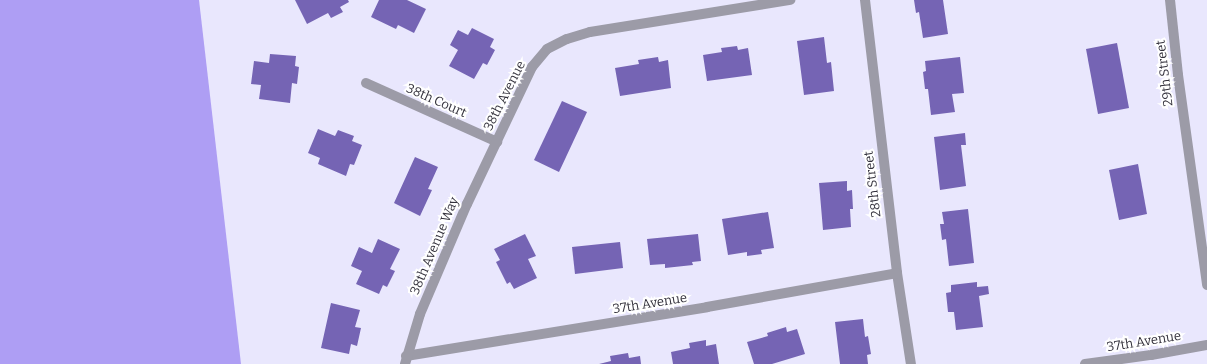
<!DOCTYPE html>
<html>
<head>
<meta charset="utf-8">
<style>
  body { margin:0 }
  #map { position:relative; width:1207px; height:364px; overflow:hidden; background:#e9e7fd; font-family:Bitter,serif }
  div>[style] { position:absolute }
  .forest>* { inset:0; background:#ae9ef4 }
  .building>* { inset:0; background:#7564b4 }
  .minor>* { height:10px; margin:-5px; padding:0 5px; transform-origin:5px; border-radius:5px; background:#9c9ba7 }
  span { translate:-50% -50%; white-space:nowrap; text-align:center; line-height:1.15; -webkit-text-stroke:4px #fff; paint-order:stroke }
  .street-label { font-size:13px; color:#34323d }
</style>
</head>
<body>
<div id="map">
  <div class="forest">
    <div style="clip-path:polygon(0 0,199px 0,241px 364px,0 364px)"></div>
  </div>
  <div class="building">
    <div style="clip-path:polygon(295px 0,348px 0,349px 2px,340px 7px,343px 12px,331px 18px,328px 13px,307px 24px)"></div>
    <div style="clip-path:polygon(379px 0,407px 0,426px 9px,414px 33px,398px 25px,396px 29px,371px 17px)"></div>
    <div style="clip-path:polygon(914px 0,943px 0,948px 34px,923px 38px,919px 12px,916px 13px)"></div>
    <div style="clip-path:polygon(472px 28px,494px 39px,490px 47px,495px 50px,487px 65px,483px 63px,474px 79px,449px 66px,458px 50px,450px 45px,458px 30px,468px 35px)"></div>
    <div style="clip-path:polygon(824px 37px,827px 63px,831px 62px,834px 91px,804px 95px,797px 41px)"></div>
    <div style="clip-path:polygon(1117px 43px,1129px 108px,1098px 114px,1086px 49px)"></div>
    <div style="clip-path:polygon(737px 46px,738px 50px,748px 48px,752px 75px,707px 81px,703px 55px,722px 52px,721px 48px)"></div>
    <div style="clip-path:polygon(270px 54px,296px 56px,295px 66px,299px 67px,297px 84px,292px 83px,290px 103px,259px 99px,261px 85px,251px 84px,254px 61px,269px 63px)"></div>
    <div style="clip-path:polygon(658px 57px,659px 62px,668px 60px,671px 88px,620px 96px,615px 68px,639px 64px,638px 60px)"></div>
    <div style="clip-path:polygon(960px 57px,964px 93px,952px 94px,955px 112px,931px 115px,928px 89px,925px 89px,923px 72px,926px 71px,925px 61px)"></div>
    <div style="clip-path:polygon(562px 101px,587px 112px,559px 172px,534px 160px)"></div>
    <div style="clip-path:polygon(318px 129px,335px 136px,338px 130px,354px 136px,352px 141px,362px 145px,354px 165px,350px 164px,346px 176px,318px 164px,320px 158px,308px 153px)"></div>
    <div style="clip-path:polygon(965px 133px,966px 145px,961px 145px,966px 186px,940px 190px,934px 137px)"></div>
    <div style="clip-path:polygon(415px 157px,438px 167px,428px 189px,432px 190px,420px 216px,394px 203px)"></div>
    <div style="clip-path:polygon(1138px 164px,1147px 214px,1119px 220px,1109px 170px)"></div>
    <div style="clip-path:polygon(847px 181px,847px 191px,852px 190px,853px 209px,850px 209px,851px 227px,823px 230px,819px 183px)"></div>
    <div style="clip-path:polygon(968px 209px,974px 263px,949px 266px,946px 239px,942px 240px,940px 224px,944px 224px,942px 212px)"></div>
    <div style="clip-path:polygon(768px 212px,774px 248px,761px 250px,762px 254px,747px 256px,747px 252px,728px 255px,722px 219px)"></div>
    <div style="clip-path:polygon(525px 234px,536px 256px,528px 259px,537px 278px,514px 289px,510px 282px,507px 284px,496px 262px,500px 260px,494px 249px)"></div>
    <div style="clip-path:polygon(698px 234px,701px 261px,692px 262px,693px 265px,665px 268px,665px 264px,650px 265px,647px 239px)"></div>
    <div style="clip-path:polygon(378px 239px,400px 249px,390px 269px,395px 271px,387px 287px,383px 285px,379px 294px,356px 284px,362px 271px,351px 266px,359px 247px,372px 253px)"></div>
    <div style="clip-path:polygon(620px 242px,623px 268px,575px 274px,572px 247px)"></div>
    <div style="clip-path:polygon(977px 282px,977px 287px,988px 286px,989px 294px,979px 296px,983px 327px,956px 330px,954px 312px,948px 312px,946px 293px,951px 292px,951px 285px)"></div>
    <div style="clip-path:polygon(331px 303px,360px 310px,355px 327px,361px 328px,357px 346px,351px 344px,349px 354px,321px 348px)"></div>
    <div style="clip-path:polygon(863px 319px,865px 337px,868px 336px,871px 354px,867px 355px,868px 364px,840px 364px,835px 322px)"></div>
    <div style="clip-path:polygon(786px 327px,787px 332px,797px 329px,805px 354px,772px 364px,754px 364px,747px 342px,768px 336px,767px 333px)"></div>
    <div style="clip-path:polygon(706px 340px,706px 346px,716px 344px,719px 364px,673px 364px,671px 352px,690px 348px,689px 343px)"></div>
    <div style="clip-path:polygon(628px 353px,629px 358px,640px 356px,641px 364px,599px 364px,611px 361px,610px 356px)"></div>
  </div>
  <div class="minor">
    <div style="left:865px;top:0;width:275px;rotate:83.3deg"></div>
    <div style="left:897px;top:273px;width:92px;rotate:81.3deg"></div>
    <div style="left:1170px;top:0;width:75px;rotate:83.9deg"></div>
    <div style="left:1178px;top:75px;width:212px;rotate:82.1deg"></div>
    <div style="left:366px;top:83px;width:144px;rotate:24.2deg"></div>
    <div style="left:406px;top:356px;width:305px;rotate:-9.2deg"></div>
    <div style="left:707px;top:307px;width:193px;rotate:-10.1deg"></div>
    <div style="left:405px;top:364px;width:52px;rotate:-73.3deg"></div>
    <div style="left:420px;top:314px;width:120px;rotate:-66.9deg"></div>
    <div style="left:467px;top:204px;width:152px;rotate:-64.6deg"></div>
    <div style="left:532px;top:67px;width:23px;rotate:-50deg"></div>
    <div style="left:547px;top:49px;width:22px;rotate:-27deg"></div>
    <div style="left:567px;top:39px;width:24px;rotate:-17deg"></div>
    <div style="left:590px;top:32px;width:203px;rotate:-9.1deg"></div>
    <div style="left:1085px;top:364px;width:67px;rotate:-7.8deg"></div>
    <div style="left:1151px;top:355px;width:57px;rotate:-10.1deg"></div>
  </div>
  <div class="street-label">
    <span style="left:1165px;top:73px;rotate:-97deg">29th Street</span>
    <span style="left:505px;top:96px;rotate:-63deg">38th Avenue</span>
    <span style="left:436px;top:101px;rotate:24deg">38th Court</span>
    <span style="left:873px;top:184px;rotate:-97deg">28th Street</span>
    <span style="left:435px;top:246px;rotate:-67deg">38th Avenue Way</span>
    <span style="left:650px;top:304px;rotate:-9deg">37th Avenue</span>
    <span style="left:1144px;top:342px;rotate:-9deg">37th Avenue</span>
  </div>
</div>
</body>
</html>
